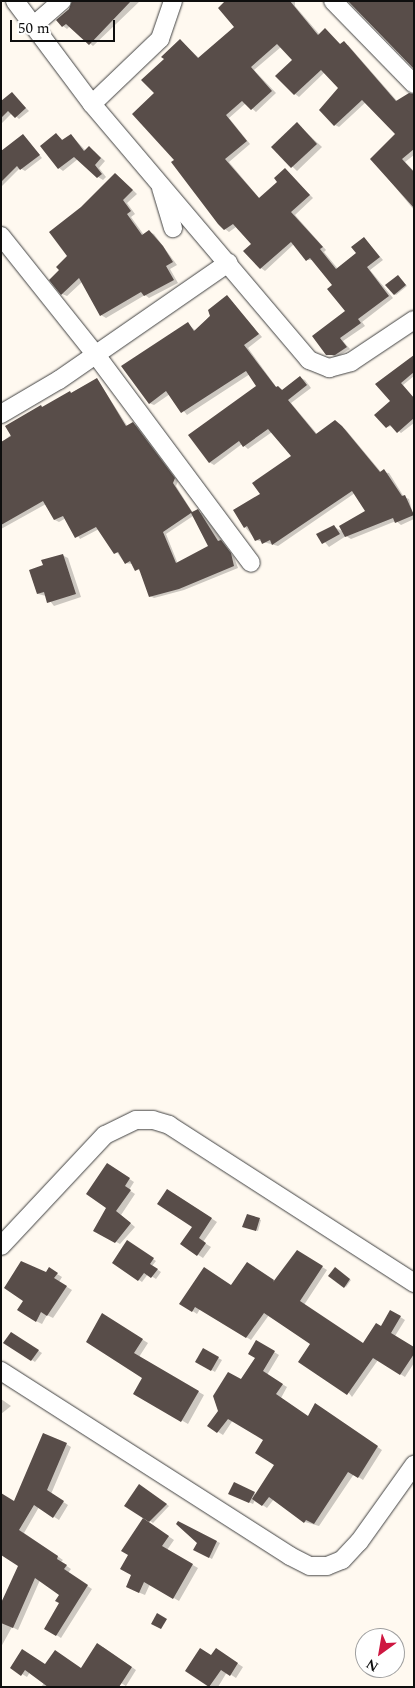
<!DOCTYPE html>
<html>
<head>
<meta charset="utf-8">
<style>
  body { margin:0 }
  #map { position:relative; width:415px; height:1688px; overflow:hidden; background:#fff9f0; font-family:Spectral,serif }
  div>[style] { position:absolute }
  .shadow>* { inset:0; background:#0003 }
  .building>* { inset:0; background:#584d49 }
  .roads { filter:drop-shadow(0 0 1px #414141) drop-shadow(0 0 1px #414141) }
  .minor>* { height:18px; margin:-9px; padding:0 9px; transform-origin:9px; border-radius:9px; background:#fff }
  span { translate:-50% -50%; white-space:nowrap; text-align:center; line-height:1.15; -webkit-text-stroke:5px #fff; paint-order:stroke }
  .frame { position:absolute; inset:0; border:2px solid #0e0e0e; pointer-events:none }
  .north { position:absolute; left:355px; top:1628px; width:50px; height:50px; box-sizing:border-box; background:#fff; border:1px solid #9f9f9f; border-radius:50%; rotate:212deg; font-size:14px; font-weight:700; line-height:20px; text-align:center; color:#0e0e0e }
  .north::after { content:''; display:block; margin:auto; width:18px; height:22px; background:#ce1741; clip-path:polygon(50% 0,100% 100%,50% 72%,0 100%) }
  .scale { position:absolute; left:10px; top:20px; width:105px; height:22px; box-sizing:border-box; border:2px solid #0e0e0e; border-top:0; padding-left:6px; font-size:15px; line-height:18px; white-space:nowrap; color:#0e0e0e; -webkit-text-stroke:4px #fff; paint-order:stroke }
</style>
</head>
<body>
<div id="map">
  <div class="shadow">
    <div style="clip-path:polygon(72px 1px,140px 1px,93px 46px,70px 26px,67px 29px,63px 26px)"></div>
    <div style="clip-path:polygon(227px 1px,295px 1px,295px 6px,320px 35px,325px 30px,341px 45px,348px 45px,398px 102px,414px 94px,414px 155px,405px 162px,414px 171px,414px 210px,372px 159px,397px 134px,366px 102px,339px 127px,335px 125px,340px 88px,325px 72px,299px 97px,295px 94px,294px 60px,281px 47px,254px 70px,276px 93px,256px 112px,246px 103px,229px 118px,250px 144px,229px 162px,260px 199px,279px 182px,285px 170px,313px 198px,295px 215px,326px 250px,324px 252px,338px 269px,357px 253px,364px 238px,383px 260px,370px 270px,393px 298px,362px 322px,365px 326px,343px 341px,350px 349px,335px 358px,314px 336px,347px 311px,333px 285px,313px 260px,307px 260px,294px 244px,265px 271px,261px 268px,253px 244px,236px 227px,229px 232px,225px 229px,200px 199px,175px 160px,155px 93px,166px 59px,180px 40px,199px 58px,236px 27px)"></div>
    <div style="clip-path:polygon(347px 1px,414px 1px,414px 67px)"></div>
    <div style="clip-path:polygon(12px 94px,29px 111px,19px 119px,12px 113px,1px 124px,1px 102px)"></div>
    <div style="clip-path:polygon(297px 124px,322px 147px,297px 171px,272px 147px)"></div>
    <div style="clip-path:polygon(56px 134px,64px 141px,71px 135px,86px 151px,94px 151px,105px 161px,99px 168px,106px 177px,103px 180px,98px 177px,78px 159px,63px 171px,59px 168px)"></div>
    <div style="clip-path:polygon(23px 136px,42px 158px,25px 171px,20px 168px,1px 187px,1px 154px)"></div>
    <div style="clip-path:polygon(116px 174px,137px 194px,127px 203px,135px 214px,131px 217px,144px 235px,149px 232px,154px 234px,177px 265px,170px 269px,178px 283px,149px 298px,145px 295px,106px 318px,101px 315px,82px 282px,67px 296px,62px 294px,61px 270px,69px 256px,82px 208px)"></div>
    <div style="clip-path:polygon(399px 277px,407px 286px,396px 295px,394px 294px)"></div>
    <div style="clip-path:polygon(227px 297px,262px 337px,248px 348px,277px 388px,283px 390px,301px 378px,305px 380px,311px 388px,291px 403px,318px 435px,339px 424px,346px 430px,381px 472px,389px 473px,404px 497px,409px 499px,414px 519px,401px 525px,396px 521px,351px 539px,346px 536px,329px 547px,318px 534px,334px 527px,344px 532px,367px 512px,355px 493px,278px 546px,256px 540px,245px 527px,261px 495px,293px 457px,272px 432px,248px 449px,242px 444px,214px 465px,209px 462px,258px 386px,250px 374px,187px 415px,170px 394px,154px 405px,149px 403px,188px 324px,196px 331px)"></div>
    <div style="clip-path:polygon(414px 361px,414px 376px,403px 385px,414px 398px,414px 423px,401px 433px,393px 426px,386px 427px,391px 401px,377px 384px)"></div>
    <div style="clip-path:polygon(evenodd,97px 379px,128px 427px,133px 424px,137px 426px,178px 481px,176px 486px,193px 513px,202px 513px,234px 557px,238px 568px,184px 590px,154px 598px,150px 596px,141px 572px,133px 564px,125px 563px,99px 529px,80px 539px,66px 518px,59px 522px,55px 520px,46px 504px,1px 529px,1px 443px,43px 408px,97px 379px,193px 516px,210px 547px,178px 564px,166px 534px,193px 516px)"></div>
    <div style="clip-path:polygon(62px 555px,68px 558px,81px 597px,54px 606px,46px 596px,38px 594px,45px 566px)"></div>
    <div style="clip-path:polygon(113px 1168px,134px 1182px,129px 1190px,135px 1194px,121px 1215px,135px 1227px,120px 1244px,95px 1230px,108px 1208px)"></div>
    <div style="clip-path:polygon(173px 1193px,217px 1222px,203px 1242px,211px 1247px,203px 1258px,182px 1244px,193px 1227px)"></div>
    <div style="clip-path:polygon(247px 1216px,261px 1220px,258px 1231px,245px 1227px)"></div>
    <div style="clip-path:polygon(128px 1242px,156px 1261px,152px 1266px,161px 1272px,156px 1279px,148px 1274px,142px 1282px,114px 1263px)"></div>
    <div style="clip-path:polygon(297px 1251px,327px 1270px,304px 1305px,364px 1344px,381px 1327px,391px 1311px,405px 1320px,395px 1336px,414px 1348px,414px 1363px,405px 1377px,378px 1360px,352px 1397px,312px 1344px,269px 1315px,251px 1340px,200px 1309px,197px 1314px,181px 1303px,232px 1287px,252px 1266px,275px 1282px)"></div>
    <div style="clip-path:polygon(49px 1269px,62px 1277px,59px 1282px,72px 1290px,53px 1318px,47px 1315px,42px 1324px,36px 1321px)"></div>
    <div style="clip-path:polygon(335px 1269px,351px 1280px,346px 1287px,330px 1276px)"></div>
    <div style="clip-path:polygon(108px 1318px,148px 1343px,139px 1357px,204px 1395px,188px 1424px,135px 1393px,144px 1377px)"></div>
    <div style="clip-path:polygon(11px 1333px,42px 1353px,35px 1362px,5px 1342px)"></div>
    <div style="clip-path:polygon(256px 1341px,279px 1355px,267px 1375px,287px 1387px,281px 1398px,309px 1417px,320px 1408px,382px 1450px,363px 1480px,354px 1474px,319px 1526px,305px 1522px,274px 1499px,267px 1508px,255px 1500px,253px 1504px,233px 1495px,234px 1484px,256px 1494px,276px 1464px,265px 1440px,233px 1420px,223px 1435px,209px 1426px,256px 1357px)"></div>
    <div style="clip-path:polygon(204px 1350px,222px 1360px,215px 1372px,197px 1361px)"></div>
    <div style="clip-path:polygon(1px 1399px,11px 1406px,1px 1414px)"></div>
    <div style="clip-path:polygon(66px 1444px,71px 1447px,51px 1494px,68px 1505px,59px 1520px,39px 1507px,24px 1533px,63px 1560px,61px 1562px,71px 1569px,68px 1573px,92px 1589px,61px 1638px,46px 1628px,61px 1603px,61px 1594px,40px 1580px,18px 1630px,12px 1627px,1px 1647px,1px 1599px,4px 1600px,19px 1566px,15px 1503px)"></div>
    <div style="clip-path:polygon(142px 1487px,169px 1506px,153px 1523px,126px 1505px)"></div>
    <div style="clip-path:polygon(149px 1523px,174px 1540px,167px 1550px,198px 1568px,179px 1601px,150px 1584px,145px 1595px,133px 1590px,133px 1575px)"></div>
    <div style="clip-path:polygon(178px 1523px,220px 1543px,212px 1559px,195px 1550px,198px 1542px)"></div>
    <div style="clip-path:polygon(103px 1647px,136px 1670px,126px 1686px,121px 1683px,119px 1687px,41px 1687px,44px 1683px,30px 1672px,27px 1677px,12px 1668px,45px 1665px,81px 1670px)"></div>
    <div style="clip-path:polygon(221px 1653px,243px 1667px,236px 1678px,227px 1672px,218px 1687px,212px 1687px,187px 1670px)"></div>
  </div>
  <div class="building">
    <div style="clip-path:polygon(72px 1px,131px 1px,89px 45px,66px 24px,62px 27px,56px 20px,69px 9px)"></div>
    <div style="clip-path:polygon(225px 1px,290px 1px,318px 35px,325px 28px,340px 44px,344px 41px,396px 101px,409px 93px,414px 94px,414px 149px,402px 159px,414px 172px,414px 208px,370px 159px,395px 134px,362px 100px,334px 126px,319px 110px,338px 88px,321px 70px,294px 95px,275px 76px,292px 60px,277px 44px,251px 67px,272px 91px,251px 110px,242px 101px,226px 115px,247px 141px,225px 159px,259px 198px,277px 182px,274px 178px,285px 168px,310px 195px,291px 212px,323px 247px,320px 249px,336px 269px,356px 253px,351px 247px,364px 237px,380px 257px,367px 267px,389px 296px,358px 319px,361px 323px,340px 338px,347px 347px,335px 355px,326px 355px,312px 336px,345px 311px,327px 289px,332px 285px,310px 258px,306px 261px,291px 242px,260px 269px,243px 251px,251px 244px,233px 224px,224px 230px,218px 224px,171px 162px,174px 160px,132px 114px,154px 93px,141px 80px,164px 59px,161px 57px,180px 39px,198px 58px,234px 27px,218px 8px)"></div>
    <div style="clip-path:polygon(348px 1px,414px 1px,414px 69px)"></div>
    <div style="clip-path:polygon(12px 92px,26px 108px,15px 118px,8px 111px,1px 118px,1px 101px)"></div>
    <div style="clip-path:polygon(297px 122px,317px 144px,291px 168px,271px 147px)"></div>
    <div style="clip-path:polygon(56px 133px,62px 140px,71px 134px,84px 151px,89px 146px,101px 158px,95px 165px,102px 174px,97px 178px,74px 157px,58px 169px,40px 146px)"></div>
    <div style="clip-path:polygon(23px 134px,40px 155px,20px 170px,17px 166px,1px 182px,1px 151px)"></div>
    <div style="clip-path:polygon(115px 173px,133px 190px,123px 200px,131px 211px,127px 214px,142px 235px,149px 230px,163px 246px,173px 262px,166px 266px,174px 280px,144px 296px,141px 292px,100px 316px,79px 278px,61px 295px,49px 280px,59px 270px,56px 267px,67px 256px,49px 232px,81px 207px)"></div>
    <div style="clip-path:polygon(398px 275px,406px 285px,394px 295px,385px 285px)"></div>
    <div style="clip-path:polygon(227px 295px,259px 334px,244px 345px,276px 387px,278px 386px,282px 390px,300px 376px,307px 385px,288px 400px,316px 434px,335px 420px,342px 426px,380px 472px,384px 469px,402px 496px,405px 495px,414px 515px,395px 523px,393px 518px,345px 537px,339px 526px,365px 511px,352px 491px,272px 545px,270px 540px,262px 544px,260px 539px,255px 541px,247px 526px,244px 528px,233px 510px,260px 494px,252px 483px,291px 456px,268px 429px,243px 447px,239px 441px,209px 463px,188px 435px,256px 386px,246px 371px,181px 413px,166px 391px,149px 404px,121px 366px,188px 322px,194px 331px,210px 316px,208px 310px)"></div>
    <div style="clip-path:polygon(414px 355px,414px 372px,401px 383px,414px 398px,414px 418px,397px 433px,390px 425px,386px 428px,374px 415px,390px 401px,375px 384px)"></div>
    <div style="clip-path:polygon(evenodd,97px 378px,126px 426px,133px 422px,175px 478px,173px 483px,192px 512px,198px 509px,218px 541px,221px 540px,231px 553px,234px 566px,179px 589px,149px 597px,139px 569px,135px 571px,130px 561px,125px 564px,118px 552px,114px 554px,96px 527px,75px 538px,63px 516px,54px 520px,43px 501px,1px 525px,1px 442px,11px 436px,5px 426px,41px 405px,42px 407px,70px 391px,71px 393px,97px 378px,191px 513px,208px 546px,176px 563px,163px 532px,191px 513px)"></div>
    <div style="clip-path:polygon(334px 525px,340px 534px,322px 544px,316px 534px)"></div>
    <div style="clip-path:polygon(63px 554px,76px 594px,47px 603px,44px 592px,37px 594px,29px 570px,43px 565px,41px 560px)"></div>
    <div style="clip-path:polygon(107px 1163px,130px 1178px,125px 1186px,131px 1190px,116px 1211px,131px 1223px,115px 1243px,93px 1231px,106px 1208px,86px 1194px)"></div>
    <div style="clip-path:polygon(167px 1189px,212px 1218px,199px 1238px,206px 1243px,197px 1256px,180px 1244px,192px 1227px,157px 1204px)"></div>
    <div style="clip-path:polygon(247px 1214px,260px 1218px,256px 1231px,242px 1227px)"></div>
    <div style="clip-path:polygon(127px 1240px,154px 1258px,150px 1264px,158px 1269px,151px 1278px,144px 1273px,138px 1281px,112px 1263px)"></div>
    <div style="clip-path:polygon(297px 1250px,323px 1266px,300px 1301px,363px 1343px,376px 1323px,381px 1326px,390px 1310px,401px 1316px,391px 1333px,414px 1347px,414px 1354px,400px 1375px,373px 1358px,347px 1395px,298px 1362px,310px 1344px,264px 1313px,246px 1338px,195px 1307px,192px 1312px,179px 1304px,204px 1267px,231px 1285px,247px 1262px,274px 1280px,273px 1282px)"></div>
    <div style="clip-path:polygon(21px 1261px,46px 1272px,49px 1267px,58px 1273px,54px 1278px,67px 1286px,47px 1316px,41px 1312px,36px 1322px,17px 1310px,23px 1301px,4px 1288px)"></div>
    <div style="clip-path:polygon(335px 1267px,350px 1279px,344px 1288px,328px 1276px)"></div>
    <div style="clip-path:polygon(102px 1313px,143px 1339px,134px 1353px,199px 1391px,181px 1422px,133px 1394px,142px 1378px,86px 1342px)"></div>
    <div style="clip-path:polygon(11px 1332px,39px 1350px,31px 1361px,3px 1343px)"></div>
    <div style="clip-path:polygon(256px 1340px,275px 1351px,263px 1371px,283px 1384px,276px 1394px,308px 1416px,315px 1403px,378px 1446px,358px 1478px,348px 1472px,314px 1524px,306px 1520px,304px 1523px,269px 1497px,262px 1506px,252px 1499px,274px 1465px,255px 1453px,263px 1440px,228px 1419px,217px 1433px,207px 1426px,218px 1411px,213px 1396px,228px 1372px,241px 1379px,255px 1358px,248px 1354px)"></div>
    <div style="clip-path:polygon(203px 1348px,219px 1357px,211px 1371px,195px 1362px)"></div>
    <div style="clip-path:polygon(43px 1433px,67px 1443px,47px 1490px,64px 1501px,53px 1518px,34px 1505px,19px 1530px,58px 1556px,57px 1559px,67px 1565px,64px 1569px,88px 1585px,56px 1636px,44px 1629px,59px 1603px,55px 1601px,59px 1595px,35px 1578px,13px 1628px,1px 1623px,1px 1603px,18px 1566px,1px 1555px,1px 1493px,14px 1501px)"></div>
    <div style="clip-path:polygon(234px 1482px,255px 1492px,249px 1503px,228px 1494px)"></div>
    <div style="clip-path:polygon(139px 1484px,167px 1504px,149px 1522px,124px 1506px)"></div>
    <div style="clip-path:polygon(143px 1518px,169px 1536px,162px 1546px,193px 1564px,173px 1599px,144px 1582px,139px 1593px,126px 1587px,131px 1575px,120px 1569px,128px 1555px,121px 1551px)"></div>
    <div style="clip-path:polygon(178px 1521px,217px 1541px,209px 1558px,193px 1550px,197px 1543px,176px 1524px)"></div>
    <div style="clip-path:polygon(157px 1613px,167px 1619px,161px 1629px,151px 1624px)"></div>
    <div style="clip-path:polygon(97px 1643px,132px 1667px,119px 1687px,48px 1687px,25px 1670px,21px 1676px,10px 1668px,22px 1649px,45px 1664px,55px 1650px,81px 1668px)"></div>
    <div style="clip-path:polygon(200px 1648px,211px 1655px,216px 1648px,238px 1663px,230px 1676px,221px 1670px,209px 1687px,185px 1671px)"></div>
  </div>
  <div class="roads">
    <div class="minor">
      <div style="left:15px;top:1px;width:129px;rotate:53.2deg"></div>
      <div style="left:92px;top:104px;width:336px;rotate:49.7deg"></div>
      <div style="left:309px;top:360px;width:22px;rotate:22deg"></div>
      <div style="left:329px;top:368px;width:23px;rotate:-15deg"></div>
      <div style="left:351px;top:362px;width:76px;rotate:-33.7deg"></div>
      <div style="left:333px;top:1px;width:116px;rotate:45.7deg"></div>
      <div style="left:34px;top:25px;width:37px;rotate:-41deg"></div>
      <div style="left:92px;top:104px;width:94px;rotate:-43.7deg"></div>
      <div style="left:160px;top:39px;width:40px;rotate:-71.1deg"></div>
      <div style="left:161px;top:188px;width:42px;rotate:73.3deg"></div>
      <div style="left:1px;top:236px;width:152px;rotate:51.4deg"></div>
      <div style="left:96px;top:355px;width:259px;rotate:53.3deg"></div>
      <div style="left:1px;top:414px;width:67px;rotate:-30.4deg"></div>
      <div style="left:59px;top:380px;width:206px;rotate:-34.7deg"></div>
      <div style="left:1px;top:1246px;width:152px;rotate:-46.9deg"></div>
      <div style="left:105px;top:1135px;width:34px;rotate:-26deg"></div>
      <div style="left:136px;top:1120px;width:17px"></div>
      <div style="left:153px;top:1120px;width:17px;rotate:17deg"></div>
      <div style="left:169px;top:1125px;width:292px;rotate:32.8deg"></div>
      <div style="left:1px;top:1371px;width:343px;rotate:32.6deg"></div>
      <div style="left:290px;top:1556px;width:22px;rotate:27deg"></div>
      <div style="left:310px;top:1566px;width:17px"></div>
      <div style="left:327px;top:1566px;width:16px;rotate:-22deg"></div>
      <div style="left:342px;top:1560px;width:25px;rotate:-47deg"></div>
      <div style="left:359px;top:1542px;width:95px;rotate:-54.5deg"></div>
    </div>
  </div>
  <div class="frame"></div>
  <div class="north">N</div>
  <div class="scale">50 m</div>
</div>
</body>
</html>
